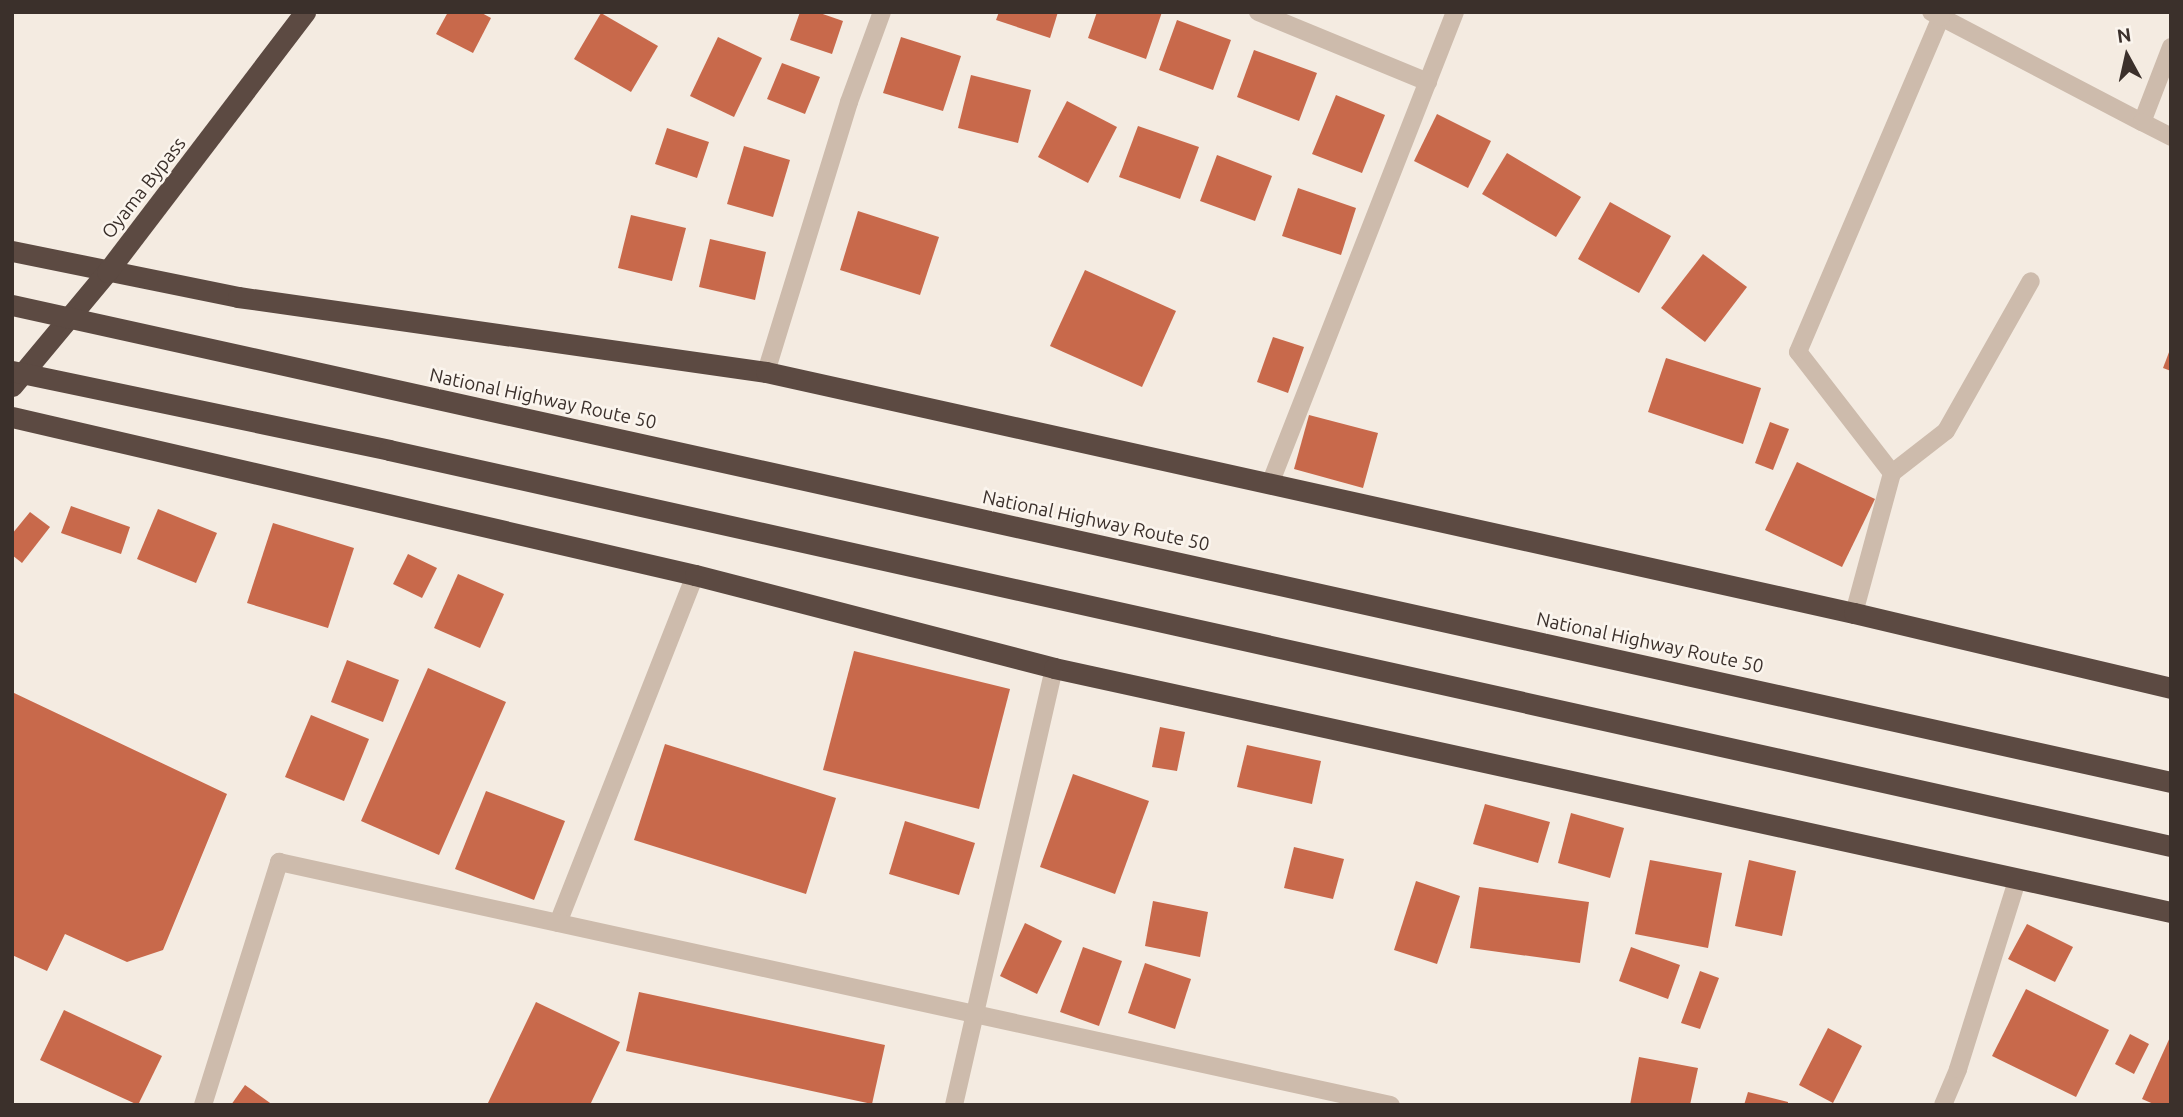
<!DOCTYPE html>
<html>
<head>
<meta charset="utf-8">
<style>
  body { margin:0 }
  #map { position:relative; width:2183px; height:1117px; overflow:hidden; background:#f4ebe1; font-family:Ubuntu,sans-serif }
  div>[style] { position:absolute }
  .building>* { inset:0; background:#c8694b }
  .lane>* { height:18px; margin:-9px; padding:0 9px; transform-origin:9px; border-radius:9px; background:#cdbbac }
  .street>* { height:18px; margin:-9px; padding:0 9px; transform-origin:9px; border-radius:9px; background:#cdbbac }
  .highway>* { height:21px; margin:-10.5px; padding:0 10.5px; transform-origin:10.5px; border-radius:10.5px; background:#5c4a42 }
  .highway-bridge>* { height:21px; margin:-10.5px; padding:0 10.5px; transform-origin:10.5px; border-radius:10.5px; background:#5c4a42 }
  span { translate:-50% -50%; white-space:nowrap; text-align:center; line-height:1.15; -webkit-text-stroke:5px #fbf5ee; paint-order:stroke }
  .street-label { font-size:19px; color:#3b302b }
  .frame { position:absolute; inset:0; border:14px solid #3b302b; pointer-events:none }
  .north { position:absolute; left:2092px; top:21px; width:70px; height:70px; -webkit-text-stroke:5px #fbf5ee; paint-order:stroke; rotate:352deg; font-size:19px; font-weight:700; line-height:28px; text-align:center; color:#3b302b }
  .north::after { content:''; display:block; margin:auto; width:24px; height:32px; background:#3b302b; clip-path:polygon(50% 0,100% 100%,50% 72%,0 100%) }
</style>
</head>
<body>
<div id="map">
  <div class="building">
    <div style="clip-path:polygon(448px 12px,480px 12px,491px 18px,473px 53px,436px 34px)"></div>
    <div style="clip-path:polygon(800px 12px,817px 12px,843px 21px,832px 54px,790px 40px)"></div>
    <div style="clip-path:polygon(999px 12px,1058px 12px,1050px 38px,996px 20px)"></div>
    <div style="clip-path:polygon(1097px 12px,1162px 12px,1146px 59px,1088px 38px)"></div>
    <div style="clip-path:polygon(601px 13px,658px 46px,631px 92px,574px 59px)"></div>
    <div style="clip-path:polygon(1177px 20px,1231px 40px,1213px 90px,1159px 70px)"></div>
    <div style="clip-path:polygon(718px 37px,762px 58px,734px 117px,690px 96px)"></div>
    <div style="clip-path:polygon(901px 37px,961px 56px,943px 111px,883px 93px)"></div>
    <div style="clip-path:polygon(1254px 50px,1317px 73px,1299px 121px,1237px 97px)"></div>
    <div style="clip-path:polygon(782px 63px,820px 77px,805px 114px,767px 99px)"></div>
    <div style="clip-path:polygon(971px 75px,1031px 90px,1018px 143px,958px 128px)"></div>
    <div style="clip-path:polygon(1336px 95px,1385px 115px,1362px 173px,1312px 154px)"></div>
    <div style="clip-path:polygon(1067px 101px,1117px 127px,1088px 183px,1038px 157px)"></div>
    <div style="clip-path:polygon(1437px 114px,1491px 141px,1468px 188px,1414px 161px)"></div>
    <div style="clip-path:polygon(1138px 126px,1199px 147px,1180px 199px,1119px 177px)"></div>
    <div style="clip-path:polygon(667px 128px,709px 142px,697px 178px,655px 164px)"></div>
    <div style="clip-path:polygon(744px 146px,790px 160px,773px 217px,727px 204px)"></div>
    <div style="clip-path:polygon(1507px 153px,1581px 197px,1556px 237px,1482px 194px)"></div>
    <div style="clip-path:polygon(1217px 155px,1272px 176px,1255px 221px,1200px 201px)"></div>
    <div style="clip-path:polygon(1298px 188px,1356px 208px,1341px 255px,1282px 236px)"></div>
    <div style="clip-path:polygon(1610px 202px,1671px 236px,1639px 293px,1578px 259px)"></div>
    <div style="clip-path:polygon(858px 211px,939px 237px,920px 295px,840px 270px)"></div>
    <div style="clip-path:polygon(631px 215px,686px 228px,672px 281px,618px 268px)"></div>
    <div style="clip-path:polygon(710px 239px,766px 252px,755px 300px,699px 287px)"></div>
    <div style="clip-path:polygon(1703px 254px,1747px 287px,1705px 342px,1661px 308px)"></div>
    <div style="clip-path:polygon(1085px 270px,1176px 311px,1142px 387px,1050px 346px)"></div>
    <div style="clip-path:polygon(1273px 337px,1304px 347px,1288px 393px,1257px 382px)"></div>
    <div style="clip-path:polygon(2171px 347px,2171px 371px,2163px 368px)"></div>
    <div style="clip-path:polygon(1666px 358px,1761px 388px,1743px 444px,1648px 412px)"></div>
    <div style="clip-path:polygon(1309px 415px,1378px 433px,1363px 488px,1294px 469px)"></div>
    <div style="clip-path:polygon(1770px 422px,1789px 429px,1773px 470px,1755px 463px)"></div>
    <div style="clip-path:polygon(1797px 462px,1875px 499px,1842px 567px,1765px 530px)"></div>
    <div style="clip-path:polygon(71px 506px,130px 527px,121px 554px,61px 533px)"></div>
    <div style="clip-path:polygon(158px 509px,217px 533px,196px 583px,137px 559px)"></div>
    <div style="clip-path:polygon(30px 512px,50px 527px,22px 563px,12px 555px,12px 534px)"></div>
    <div style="clip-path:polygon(273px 523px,354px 548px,328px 628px,247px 603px)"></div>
    <div style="clip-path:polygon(408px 554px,437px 568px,422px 598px,393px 584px)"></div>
    <div style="clip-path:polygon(458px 574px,504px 594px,480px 648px,434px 628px)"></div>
    <div style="clip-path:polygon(854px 651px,1010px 689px,979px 809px,823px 770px)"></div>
    <div style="clip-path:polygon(347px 660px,399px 680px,383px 722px,331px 702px)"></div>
    <div style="clip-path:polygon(428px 668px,506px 702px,439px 855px,361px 821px)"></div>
    <div style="clip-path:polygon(12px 692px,227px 794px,163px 950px,127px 962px,65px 934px,47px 971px,12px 955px)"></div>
    <div style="clip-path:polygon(311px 715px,369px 739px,344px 801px,285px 777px)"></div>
    <div style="clip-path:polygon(1160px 727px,1185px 732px,1177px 771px,1152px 767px)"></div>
    <div style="clip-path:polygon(665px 744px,836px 798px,806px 894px,634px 840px)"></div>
    <div style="clip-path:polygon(1247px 745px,1321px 761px,1312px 804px,1237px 787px)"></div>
    <div style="clip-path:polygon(1073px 774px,1149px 801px,1115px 894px,1040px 867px)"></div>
    <div style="clip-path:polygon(486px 791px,565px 821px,534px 900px,455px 869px)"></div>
    <div style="clip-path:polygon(1485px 804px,1550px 822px,1538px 863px,1473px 844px)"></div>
    <div style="clip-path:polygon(1571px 813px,1624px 828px,1610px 878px,1558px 863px)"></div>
    <div style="clip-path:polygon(905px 821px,975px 843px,959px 895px,889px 874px)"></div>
    <div style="clip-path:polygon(1294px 847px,1344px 859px,1333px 899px,1284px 888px)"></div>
    <div style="clip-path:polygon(1650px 860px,1722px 873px,1708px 948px,1635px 934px)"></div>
    <div style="clip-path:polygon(1749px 860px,1796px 871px,1782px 936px,1735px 926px)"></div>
    <div style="clip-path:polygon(1416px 881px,1460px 896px,1437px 964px,1394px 950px)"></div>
    <div style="clip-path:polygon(1479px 887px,1589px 902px,1580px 963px,1470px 948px)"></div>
    <div style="clip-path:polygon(1153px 901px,1208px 912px,1200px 957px,1145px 946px)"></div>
    <div style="clip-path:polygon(1025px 923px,1062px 941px,1037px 994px,1000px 976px)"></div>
    <div style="clip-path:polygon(2027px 924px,2073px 947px,2055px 982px,2008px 959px)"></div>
    <div style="clip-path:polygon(1083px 947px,1122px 961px,1099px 1026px,1060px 1012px)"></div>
    <div style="clip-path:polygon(1631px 947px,1680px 965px,1668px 999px,1619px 981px)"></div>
    <div style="clip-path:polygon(1145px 963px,1191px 979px,1175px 1029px,1128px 1013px)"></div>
    <div style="clip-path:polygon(1700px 971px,1719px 978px,1700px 1029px,1681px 1023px)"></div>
    <div style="clip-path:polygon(2026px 989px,2109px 1030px,2076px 1097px,1992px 1056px)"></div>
    <div style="clip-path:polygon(639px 992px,885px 1045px,872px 1104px,626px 1051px)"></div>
    <div style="clip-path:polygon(536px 1002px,620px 1042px,590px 1105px,487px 1105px)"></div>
    <div style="clip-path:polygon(64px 1010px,162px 1056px,138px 1105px,40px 1060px)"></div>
    <div style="clip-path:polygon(1828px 1028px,1862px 1046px,1833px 1103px,1799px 1085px)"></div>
    <div style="clip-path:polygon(2130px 1034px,2149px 1044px,2134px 1074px,2115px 1064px)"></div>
    <div style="clip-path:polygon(2171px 1035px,2171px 1105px,2156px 1105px,2142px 1099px)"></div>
    <div style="clip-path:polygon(1639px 1057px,1698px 1068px,1690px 1105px,1630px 1105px)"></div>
    <div style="clip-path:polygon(245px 1085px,273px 1105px,231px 1105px)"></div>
    <div style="clip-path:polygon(1748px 1092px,1788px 1102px,1788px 1105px,1744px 1105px)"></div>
  </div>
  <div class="lane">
    <div style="left:1941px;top:17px;width:227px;rotate:27.6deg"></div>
    <div style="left:1892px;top:473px;width:68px;rotate:-37.9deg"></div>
    <div style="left:1946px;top:431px;width:172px;rotate:-60.5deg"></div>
  </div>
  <div class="street">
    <div style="left:1258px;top:12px;width:184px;rotate:22.4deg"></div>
    <div style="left:2171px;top:47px;width:80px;rotate:111.1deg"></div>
    <div style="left:2142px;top:122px;width:33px;rotate:27deg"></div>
    <div style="left:766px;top:372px;width:282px;rotate:-72.9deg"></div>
    <div style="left:849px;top:102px;width:96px;rotate:-69.9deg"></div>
    <div style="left:1270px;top:484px;width:507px;rotate:-68.6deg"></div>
    <div style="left:1854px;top:613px;width:145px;rotate:-74.8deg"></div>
    <div style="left:1892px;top:473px;width:153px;rotate:-127.8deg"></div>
    <div style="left:1798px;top:352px;width:364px;rotate:-66.9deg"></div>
    <div style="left:1941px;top:17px;width:11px;rotate:-153deg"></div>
    <div style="left:558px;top:923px;width:374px;rotate:-68.5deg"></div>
    <div style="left:203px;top:1105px;width:255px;rotate:-72.6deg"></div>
    <div style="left:279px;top:862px;width:1138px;rotate:12.33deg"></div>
    <div style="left:954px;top:1105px;width:448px;rotate:-77.1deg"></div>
    <div style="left:1943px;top:1105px;width:39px;rotate:-67deg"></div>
    <div style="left:1958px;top:1069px;width:200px;rotate:-72.6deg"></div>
  </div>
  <div class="highway">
    <div style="left:12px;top:251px;width:231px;rotate:11.5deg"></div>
    <div style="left:238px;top:297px;width:533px;rotate:8.08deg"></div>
    <div style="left:766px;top:372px;width:1114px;rotate:12.49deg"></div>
    <div style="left:1854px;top:613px;width:326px;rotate:13.3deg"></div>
    <div style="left:12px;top:386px;width:148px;rotate:-50.2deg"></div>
    <div style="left:107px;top:272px;width:327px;rotate:-52.7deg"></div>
    <div style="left:12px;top:417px;width:701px;rotate:13.03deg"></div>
    <div style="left:695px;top:575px;width:371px;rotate:14.5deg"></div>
    <div style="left:1054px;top:668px;width:1143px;rotate:12.32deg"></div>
  </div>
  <div class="highway-bridge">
    <div style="left:12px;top:305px;width:2211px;rotate:12.46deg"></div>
    <div style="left:12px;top:371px;width:385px;rotate:11.8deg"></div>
    <div style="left:389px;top:450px;width:1825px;rotate:12.53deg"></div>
  </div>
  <div class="street-label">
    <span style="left:144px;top:188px;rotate:-52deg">Oyama Bypass</span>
    <span style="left:543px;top:399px;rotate:12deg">National Highway Route 50</span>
    <span style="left:1096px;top:521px;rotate:12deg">National Highway Route 50</span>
    <span style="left:1650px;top:643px;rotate:12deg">National Highway Route 50</span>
  </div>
  <div class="frame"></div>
  <div class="north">N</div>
</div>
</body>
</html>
